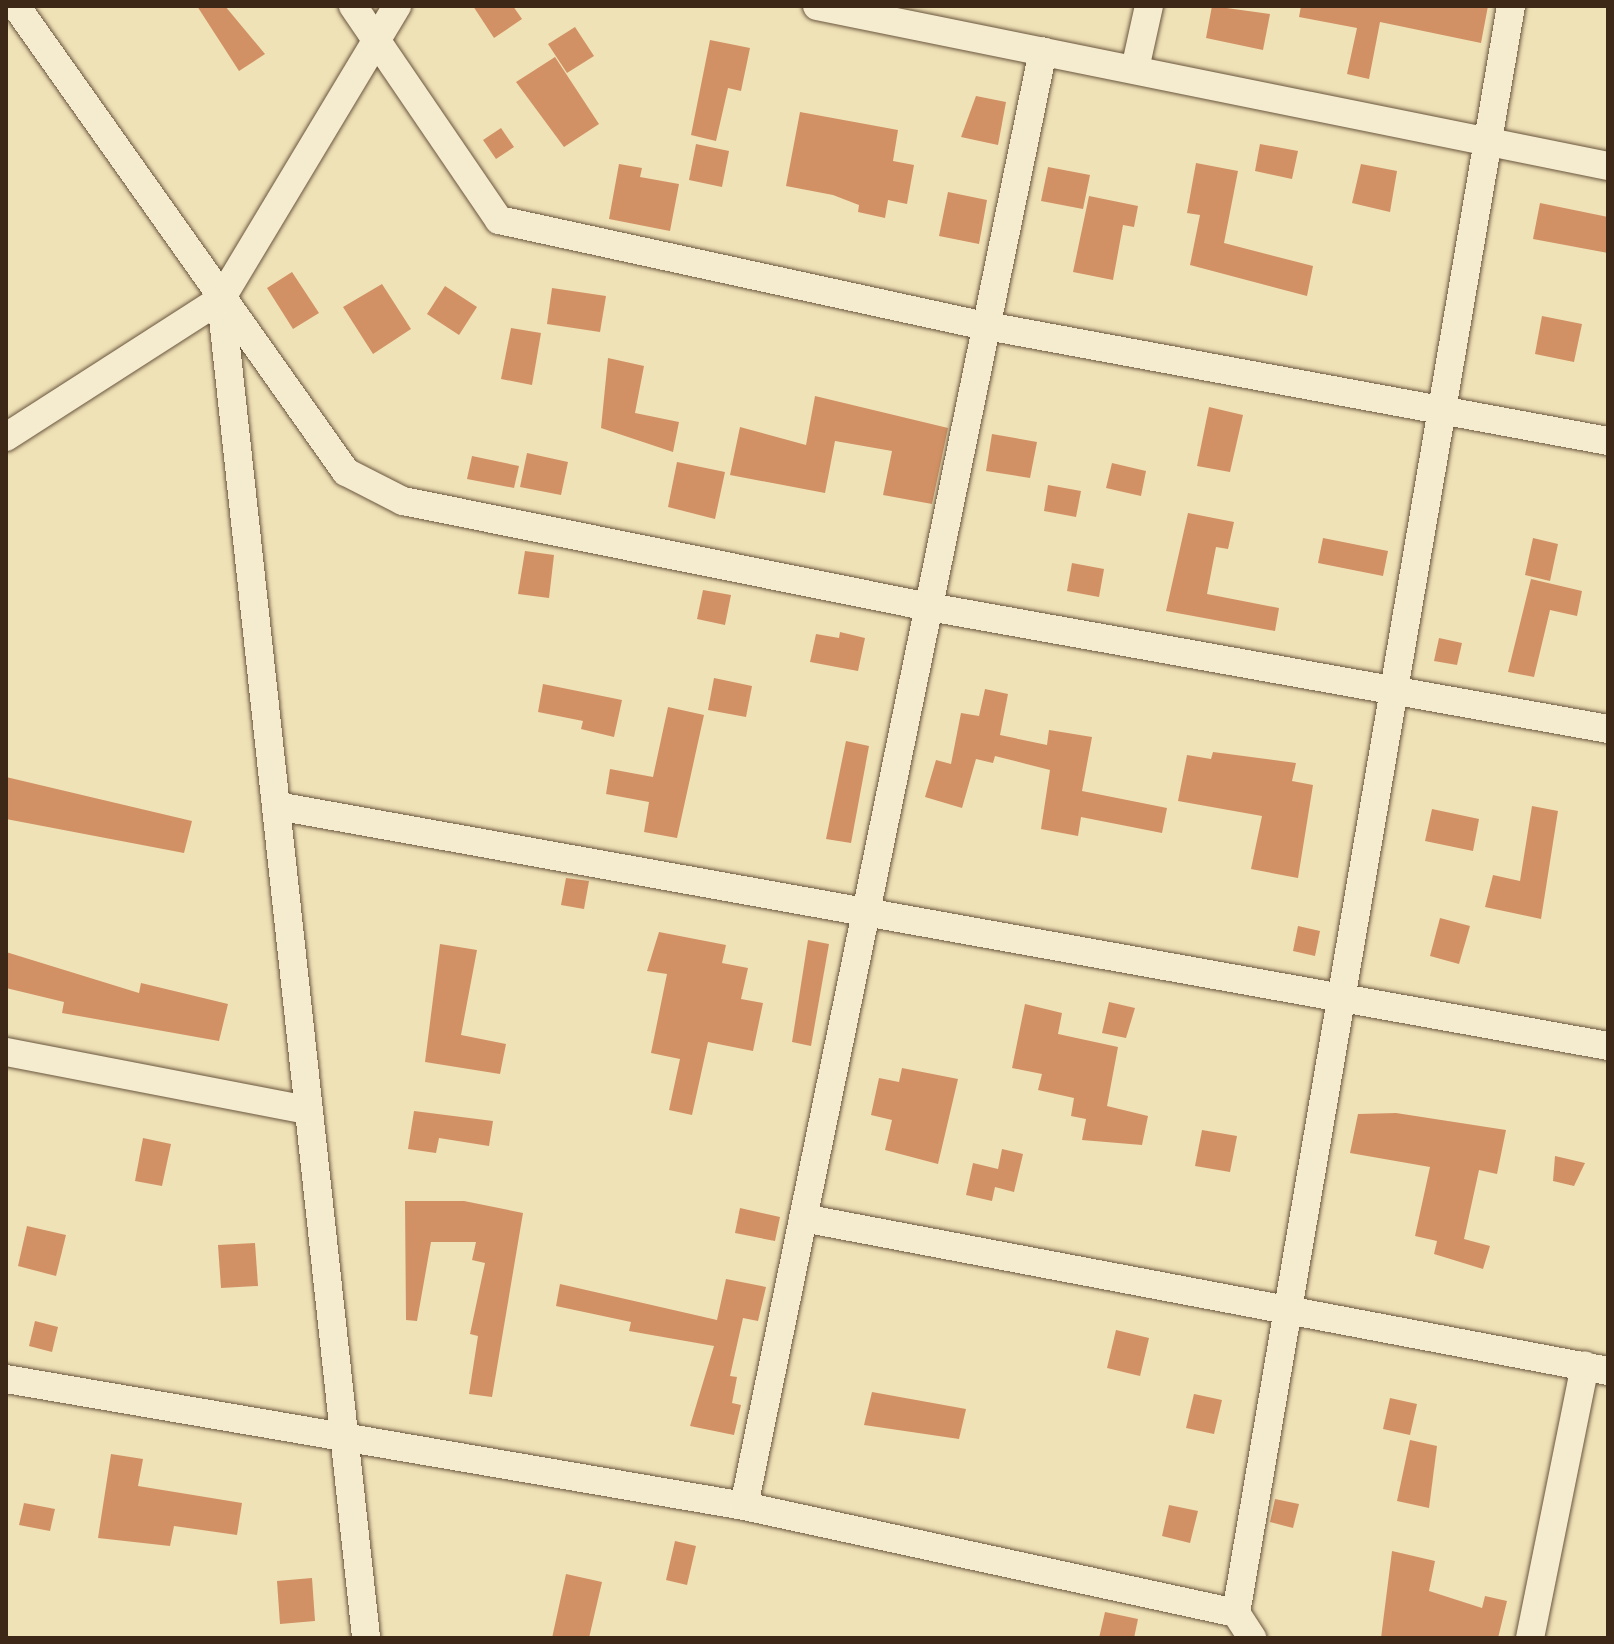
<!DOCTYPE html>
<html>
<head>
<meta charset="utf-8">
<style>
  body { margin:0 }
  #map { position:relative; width:1614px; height:1644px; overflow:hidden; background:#f0e2b7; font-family:"Libre Caslon Text",serif }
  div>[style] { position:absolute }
  .building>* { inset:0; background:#d19164 }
  .roads { filter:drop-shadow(0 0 2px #6a563e) drop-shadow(0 0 2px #6a563e) }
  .minor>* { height:28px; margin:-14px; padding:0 14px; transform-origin:14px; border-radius:14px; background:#f5ecd0 }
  span { translate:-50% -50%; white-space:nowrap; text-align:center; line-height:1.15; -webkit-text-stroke:8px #f5ecd0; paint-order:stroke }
  .frame { position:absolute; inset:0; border:8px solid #3d2716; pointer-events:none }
</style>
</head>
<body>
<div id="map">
  <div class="building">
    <div style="clip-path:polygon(197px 6px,225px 6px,265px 54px,239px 71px)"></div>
    <div style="clip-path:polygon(473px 6px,513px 6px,522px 19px,494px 38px)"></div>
    <div style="clip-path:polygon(1212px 6px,1270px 14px,1263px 50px,1206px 38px)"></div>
    <div style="clip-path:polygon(1301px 6px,1488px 6px,1481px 43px,1380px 22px,1369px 79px,1347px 74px,1357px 28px,1299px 17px)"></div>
    <div style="clip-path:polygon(575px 27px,594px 56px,567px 73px,548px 44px)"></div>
    <div style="clip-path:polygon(710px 40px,750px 48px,741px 91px,728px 88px,716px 141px,691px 135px)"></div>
    <div style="clip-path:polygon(555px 57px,599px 124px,564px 147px,516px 82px)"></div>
    <div style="clip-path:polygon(976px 96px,1006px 102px,998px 145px,961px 137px)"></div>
    <div style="clip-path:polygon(800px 112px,898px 130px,893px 161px,914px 165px,907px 204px,888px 200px,885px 218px,858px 212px,859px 205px,833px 195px,786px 186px)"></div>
    <div style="clip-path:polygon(501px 128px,514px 147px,496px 159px,483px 140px)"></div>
    <div style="clip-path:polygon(696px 144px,729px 151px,722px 187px,689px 180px)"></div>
    <div style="clip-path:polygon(1260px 144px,1298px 151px,1292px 179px,1255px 171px)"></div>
    <div style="clip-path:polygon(1196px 163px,1238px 171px,1224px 243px,1313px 266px,1307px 296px,1190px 265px,1200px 215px,1187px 213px)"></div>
    <div style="clip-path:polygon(619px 164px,642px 168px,640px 177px,679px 184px,670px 231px,609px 219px)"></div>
    <div style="clip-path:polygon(1361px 164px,1397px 171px,1390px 212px,1352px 203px)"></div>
    <div style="clip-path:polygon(1048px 167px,1090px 175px,1083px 209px,1041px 201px)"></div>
    <div style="clip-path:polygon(948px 192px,987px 200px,979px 244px,939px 236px)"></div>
    <div style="clip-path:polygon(1089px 196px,1138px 206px,1134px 227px,1123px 225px,1113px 280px,1073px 272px)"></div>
    <div style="clip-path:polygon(1540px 203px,1608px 217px,1608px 253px,1533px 239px)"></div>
    <div style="clip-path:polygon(292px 272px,319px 313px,293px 329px,267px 288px)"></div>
    <div style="clip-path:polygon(382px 284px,411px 329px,373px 354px,343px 307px)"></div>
    <div style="clip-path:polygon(445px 286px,477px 307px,459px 335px,427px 314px)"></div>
    <div style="clip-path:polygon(552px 288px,606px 296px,600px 332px,547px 324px)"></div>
    <div style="clip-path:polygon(1542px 316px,1582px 324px,1574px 362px,1535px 354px)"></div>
    <div style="clip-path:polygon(511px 328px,541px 333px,532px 385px,501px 379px)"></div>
    <div style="clip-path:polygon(608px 358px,644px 366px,635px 413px,679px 422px,673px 452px,601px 428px)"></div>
    <div style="clip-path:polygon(815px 396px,948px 428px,932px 504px,883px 495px,892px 451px,835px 441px,825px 493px,730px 475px,740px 427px,806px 445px)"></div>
    <div style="clip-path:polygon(1209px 407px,1243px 415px,1230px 472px,1197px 466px)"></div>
    <div style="clip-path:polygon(992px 434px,1037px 442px,1030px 478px,986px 471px)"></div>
    <div style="clip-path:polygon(527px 453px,568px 462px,561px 495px,520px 487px)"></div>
    <div style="clip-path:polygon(472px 456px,519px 466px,514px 488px,467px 479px)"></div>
    <div style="clip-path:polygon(677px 462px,725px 472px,715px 519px,668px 507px)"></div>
    <div style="clip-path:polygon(1112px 463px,1146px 471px,1141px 496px,1106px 488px)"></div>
    <div style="clip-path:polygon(1048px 485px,1081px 491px,1076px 517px,1044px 511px)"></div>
    <div style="clip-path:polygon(1188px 513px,1234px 522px,1228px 549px,1216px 547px,1207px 594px,1279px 608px,1275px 631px,1166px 611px)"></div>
    <div style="clip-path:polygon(1323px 538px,1388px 551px,1383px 576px,1318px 563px)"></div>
    <div style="clip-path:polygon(1533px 538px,1558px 544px,1550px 581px,1525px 575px)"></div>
    <div style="clip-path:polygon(525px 551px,554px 555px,549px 598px,518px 594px)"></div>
    <div style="clip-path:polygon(1072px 563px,1104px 569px,1099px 597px,1067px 591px)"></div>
    <div style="clip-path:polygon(1531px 579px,1582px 591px,1577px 616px,1550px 610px,1534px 677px,1508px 672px)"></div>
    <div style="clip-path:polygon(703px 590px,731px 595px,725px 625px,697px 619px)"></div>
    <div style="clip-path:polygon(840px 632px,865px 638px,858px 671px,810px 662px,816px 634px,839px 638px)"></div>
    <div style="clip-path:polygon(1439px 638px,1462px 643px,1457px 665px,1434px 661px)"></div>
    <div style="clip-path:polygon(714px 678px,752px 686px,746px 717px,708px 710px)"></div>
    <div style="clip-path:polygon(543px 684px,622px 700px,614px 737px,581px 729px,583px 721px,538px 712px)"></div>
    <div style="clip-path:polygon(985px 689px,1008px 694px,1000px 735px,1047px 745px,1049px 730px,1092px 737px,1082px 791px,1167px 808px,1162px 833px,1081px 817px,1078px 836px,1041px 829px,1050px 770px,995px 756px,993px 763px,976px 759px,962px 808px,925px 797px,936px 760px,951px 764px,961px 713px,979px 716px)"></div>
    <div style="clip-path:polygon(668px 707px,704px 715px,677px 838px,644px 832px,649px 802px,606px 794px,610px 769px,653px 777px)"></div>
    <div style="clip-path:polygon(846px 741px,869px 746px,851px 843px,826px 839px)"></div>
    <div style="clip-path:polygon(1213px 752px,1296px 763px,1292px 781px,1313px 785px,1298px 878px,1251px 869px,1262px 816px,1178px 801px,1187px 755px,1211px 759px)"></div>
    <div style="clip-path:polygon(6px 777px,192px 821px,184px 853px,6px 819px)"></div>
    <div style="clip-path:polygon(1532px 806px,1558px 811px,1541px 919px,1485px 907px,1493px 875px,1520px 881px)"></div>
    <div style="clip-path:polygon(1432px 809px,1479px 819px,1473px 851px,1425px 841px)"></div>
    <div style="clip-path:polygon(566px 878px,589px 881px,584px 909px,561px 905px)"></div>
    <div style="clip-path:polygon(1440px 918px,1470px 926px,1459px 964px,1430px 956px)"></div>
    <div style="clip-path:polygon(1298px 926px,1320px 931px,1315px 956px,1293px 951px)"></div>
    <div style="clip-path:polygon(659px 932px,726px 945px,722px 963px,748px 968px,741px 999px,763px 1003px,753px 1051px,708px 1042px,692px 1115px,669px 1110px,680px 1059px,651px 1053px,667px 974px,647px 971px)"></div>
    <div style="clip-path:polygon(808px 940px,829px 944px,811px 1046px,792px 1042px)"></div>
    <div style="clip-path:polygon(440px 944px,477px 950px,461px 1035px,506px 1044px,500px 1074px,425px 1062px)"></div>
    <div style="clip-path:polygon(6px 952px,139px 993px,141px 983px,228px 1004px,219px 1041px,62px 1013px,64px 1002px,6px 988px)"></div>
    <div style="clip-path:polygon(1109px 1002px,1135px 1008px,1126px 1038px,1102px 1033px)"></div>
    <div style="clip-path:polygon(1025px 1004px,1062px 1013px,1058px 1034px,1118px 1047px,1107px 1106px,1148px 1116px,1142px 1145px,1082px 1140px,1086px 1119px,1071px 1116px,1074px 1098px,1038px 1090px,1042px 1074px,1012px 1068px)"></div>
    <div style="clip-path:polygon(902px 1068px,958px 1079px,938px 1164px,885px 1150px,892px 1120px,871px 1115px,879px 1078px,899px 1082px)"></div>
    <div style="clip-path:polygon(414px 1111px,493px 1121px,489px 1146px,439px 1138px,436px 1153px,408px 1149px)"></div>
    <div style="clip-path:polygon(1396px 1113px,1506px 1130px,1497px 1174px,1479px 1170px,1464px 1239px,1490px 1246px,1483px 1269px,1434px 1254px,1437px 1241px,1415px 1236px,1430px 1167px,1350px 1153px,1358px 1114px)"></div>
    <div style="clip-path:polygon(1202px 1130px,1237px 1136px,1230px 1172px,1195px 1166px)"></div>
    <div style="clip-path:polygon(143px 1138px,171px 1144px,162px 1186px,135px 1181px)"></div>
    <div style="clip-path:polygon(1002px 1149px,1023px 1154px,1014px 1192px,995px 1187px,992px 1201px,966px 1195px,973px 1163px,998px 1169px)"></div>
    <div style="clip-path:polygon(1555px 1156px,1585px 1163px,1574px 1186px,1553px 1181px)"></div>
    <div style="clip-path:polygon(405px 1201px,464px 1201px,523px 1213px,492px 1397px,469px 1394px,478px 1336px,470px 1334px,485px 1263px,472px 1260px,476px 1242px,431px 1242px,417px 1321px,406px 1320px)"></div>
    <div style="clip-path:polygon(740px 1208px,780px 1217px,775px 1241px,735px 1233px)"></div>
    <div style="clip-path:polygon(27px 1226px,66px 1235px,56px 1276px,18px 1266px)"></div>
    <div style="clip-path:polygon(255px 1243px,258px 1286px,221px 1288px,218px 1245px)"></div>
    <div style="clip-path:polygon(726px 1279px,766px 1287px,758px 1321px,743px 1318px,730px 1376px,737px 1377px,732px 1403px,741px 1405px,734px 1435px,690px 1426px,714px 1346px,629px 1331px,631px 1322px,556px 1306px,560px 1284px,717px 1320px)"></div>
    <div style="clip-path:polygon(35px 1321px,58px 1327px,52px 1352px,29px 1346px)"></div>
    <div style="clip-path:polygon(1116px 1330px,1149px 1338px,1140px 1376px,1107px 1368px)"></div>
    <div style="clip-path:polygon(872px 1392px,966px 1409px,959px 1439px,864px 1425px)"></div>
    <div style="clip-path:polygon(1194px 1394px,1222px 1400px,1214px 1434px,1186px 1428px)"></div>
    <div style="clip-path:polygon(1390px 1398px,1417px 1404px,1410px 1435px,1383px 1429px)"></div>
    <div style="clip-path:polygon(1410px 1440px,1437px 1446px,1429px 1508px,1397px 1501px)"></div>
    <div style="clip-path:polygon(111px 1454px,143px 1459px,138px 1486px,242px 1503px,237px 1535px,174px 1526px,170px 1546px,98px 1538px)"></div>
    <div style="clip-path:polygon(1275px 1499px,1299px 1504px,1293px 1528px,1270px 1522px)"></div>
    <div style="clip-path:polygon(24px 1503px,55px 1509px,50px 1531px,19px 1525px)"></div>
    <div style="clip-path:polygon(1169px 1505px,1198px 1511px,1190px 1543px,1162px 1536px)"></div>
    <div style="clip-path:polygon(675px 1541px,696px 1546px,687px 1585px,666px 1580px)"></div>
    <div style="clip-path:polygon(1392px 1551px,1435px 1561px,1429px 1591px,1482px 1608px,1485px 1596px,1507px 1601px,1498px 1638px,1381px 1638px)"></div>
    <div style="clip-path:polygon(566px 1574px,602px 1582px,589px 1638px,552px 1638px)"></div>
    <div style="clip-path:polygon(312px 1578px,315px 1621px,280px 1624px,277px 1581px)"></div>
    <div style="clip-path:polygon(1105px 1612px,1138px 1619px,1134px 1638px,1099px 1638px)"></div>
  </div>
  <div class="roads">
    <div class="minor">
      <div style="left:16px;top:6px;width:571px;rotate:54.7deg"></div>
      <div style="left:346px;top:472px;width:64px;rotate:27deg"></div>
      <div style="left:403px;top:501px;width:531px;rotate:11.39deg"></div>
      <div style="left:924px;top:606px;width:695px;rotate:10.19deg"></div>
      <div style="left:353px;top:6px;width:259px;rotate:55.7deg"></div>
      <div style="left:499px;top:220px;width:499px;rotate:12.3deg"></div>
      <div style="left:987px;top:326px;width:632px;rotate:10.49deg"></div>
      <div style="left:817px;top:6px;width:807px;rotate:11.44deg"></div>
      <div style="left:1135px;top:69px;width:65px;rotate:-77.5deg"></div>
      <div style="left:221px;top:300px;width:1346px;rotate:83.81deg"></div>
      <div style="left:6px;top:437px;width:255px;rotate:-32.7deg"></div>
      <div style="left:221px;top:299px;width:342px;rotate:-59deg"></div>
      <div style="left:277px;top:806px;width:1352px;rotate:10.22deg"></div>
      <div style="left:6px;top:1052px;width:307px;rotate:10.9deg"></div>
      <div style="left:803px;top:1218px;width:819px;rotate:10.76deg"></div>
      <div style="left:6px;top:1379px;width:749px;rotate:9.76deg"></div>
      <div style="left:744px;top:1506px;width:504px;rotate:12.27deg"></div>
      <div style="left:1236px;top:1613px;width:30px;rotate:57deg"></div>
      <div style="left:744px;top:1506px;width:1485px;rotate:-78.39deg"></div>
      <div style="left:1236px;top:1613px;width:1630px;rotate:-80.29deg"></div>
      <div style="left:1530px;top:1638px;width:278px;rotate:-78.6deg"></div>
    </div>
  </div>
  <div class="frame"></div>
</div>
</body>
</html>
